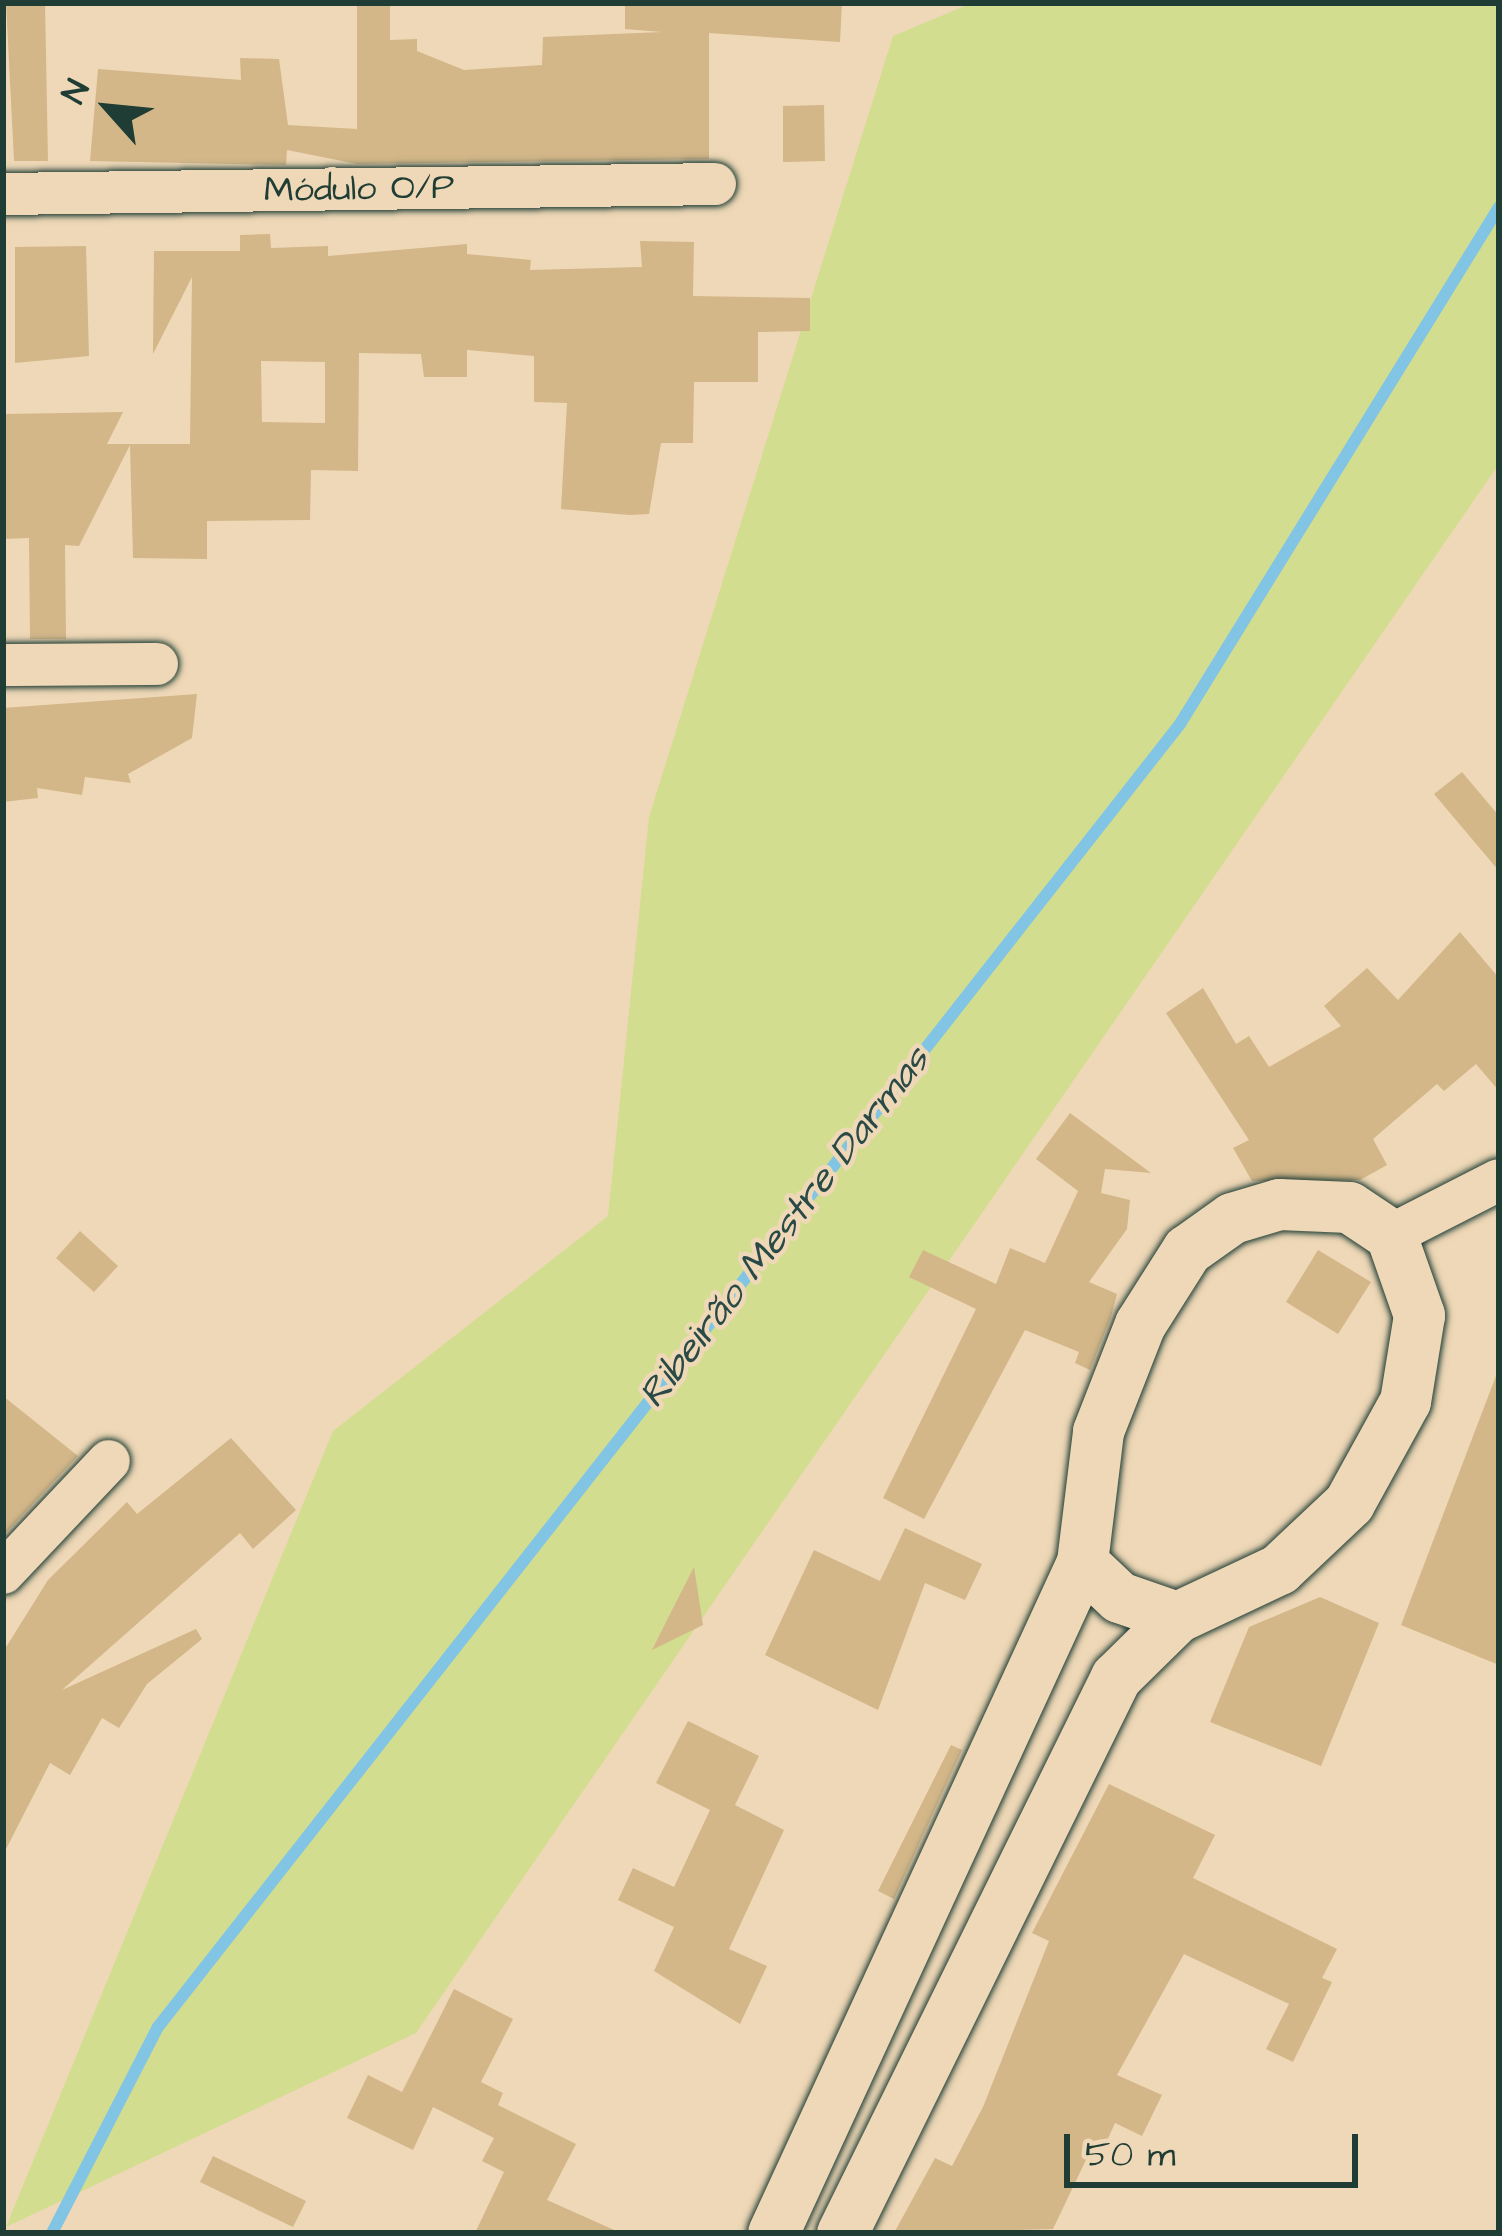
<!DOCTYPE html>
<html>
<head>
<meta charset="utf-8">
<style>
  body { margin:0 }
  #map { position:relative; width:1502px; height:2236px; overflow:hidden; background:#efd8b7; font-family:"Architects Daughter",sans-serif }
  div>[style] { position:absolute }
  .green>* { inset:0; background:#d3dd90 }
  .stream>* { height:12px; margin:-6px; padding:0 6px; transform-origin:6px; border-radius:6px; background:#82c4e3 }
  .building>* { inset:0; background:#d3b789 }
  .roads { filter:drop-shadow(0 0 3px #1f3d34) drop-shadow(0 0 3px #1f3d34) }
  .minor>* { height:42px; margin:-21px; padding:0 21px; transform-origin:21px; border-radius:21px; background:#efd8b7 }
  .tertiary>* { height:51px; margin:-25.5px; padding:0 25.5px; transform-origin:25.5px; border-radius:25.5px; background:#efd8b7 }
  span { translate:-50% -50%; white-space:nowrap; text-align:center; line-height:1.15; -webkit-text-stroke:9px #efd8b7; paint-order:stroke }
  .street-label { font-size:36px; color:#1f3d34 }
  .water-label { font-size:39px; color:#294a46; font-style:italic }
  .frame { position:absolute; inset:0; border:6px solid #1f3d34; pointer-events:none }
  .north { position:absolute; left:48px; top:48px; width:120px; height:120px; -webkit-text-stroke:9px #efd8b7; paint-order:stroke; rotate:297deg; font-size:33px; font-weight:700; line-height:48px; text-align:center; color:#1f3d34 }
  .north::after { content:''; display:block; margin:auto; width:42px; height:54px; background:#1f3d34; clip-path:polygon(50% 0,100% 100%,50% 72%,0 100%) }
  .scale { position:absolute; left:1064px; top:2134px; width:294px; height:54px; box-sizing:border-box; border:6px solid #1f3d34; border-top:0; padding-left:15px; font-size:36px; line-height:42px; white-space:nowrap; color:#1f3d34; -webkit-text-stroke:9px #efd8b7; paint-order:stroke }
</style>
</head>
<body>
<div id="map">
  <div class="green">
    <div style="clip-path:polygon(972px 3px,1499px 3px,1499px 464px,416px 2033px,6px 2227px,333px 1431px,608px 1216px,649px 817px,893px 36px)"></div>
  </div>
  <div class="stream">
    <div style="left:52px;top:2233px;width:232px;rotate:-62.8deg"></div>
    <div style="left:158px;top:2027px;width:1656px;rotate:-51.89deg"></div>
    <div style="left:1180px;top:724px;width:607px;rotate:-58.32deg"></div>
  </div>
  <div class="building">
    <div style="clip-path:polygon(6px 3px,45px 3px,48px 161px,14px 161px)"></div>
    <div style="clip-path:polygon(357px 3px,390px 3px,390px 40px,417px 39px,417px 51px,464px 70px,542px 65px,543px 37px,662px 32px,625px 29px,625px 3px,842px 3px,840px 42px,709px 33px,709px 159px,357px 164px,287px 150px,286px 165px,90px 161px,98px 69px,241px 80px,240px 58px,279px 59px,288px 125px,357px 129px)"></div>
    <div style="clip-path:polygon(824px 105px,825px 161px,783px 162px,783px 106px)"></div>
    <div style="clip-path:polygon(evenodd,270px 234px,271px 248px,328px 246px,328px 256px,467px 244px,467px 254px,531px 260px,530px 270px,642px 267px,640px 241px,694px 242px,693px 296px,810px 298px,810px 331px,758px 332px,758px 382px,694px 382px,693px 443px,661px 443px,649px 514px,629px 515px,561px 509px,567px 403px,534px 402px,534px 356px,467px 350px,467px 377px,424px 377px,421px 354px,359px 353px,358px 471px,311px 470px,310px 520px,207px 521px,207px 559px,133px 558px,130px 445px,79px 546px,65px 545px,66px 639px,30px 639px,29px 538px,3px 539px,5px 414px,123px 412px,107px 444px,190px 444px,192px 277px,153px 354px,154px 251px,240px 251px,240px 235px,270px 234px,261px 361px,325px 362px,325px 423px,262px 422px,261px 361px)"></div>
    <div style="clip-path:polygon(86px 246px,89px 356px,15px 363px,15px 247px)"></div>
    <div style="clip-path:polygon(197px 694px,192px 738px,128px 774px,131px 783px,85px 777px,82px 795px,37px 788px,38px 798px,3px 802px,3px 708px)"></div>
    <div style="clip-path:polygon(1462px 772px,1499px 816px,1499px 871px,1434px 794px)"></div>
    <div style="clip-path:polygon(1460px 932px,1499px 978px,1499px 1091px,1476px 1064px,1444px 1091px,1437px 1084px,1373px 1139px,1387px 1165px,1360px 1180px,1252px 1181px,1233px 1148px,1249px 1140px,1166px 1013px,1203px 988px,1236px 1044px,1249px 1036px,1269px 1067px,1341px 1026px,1324px 1006px,1367px 968px,1398px 1000px)"></div>
    <div style="clip-path:polygon(1070px 1113px,1151px 1173px,1105px 1169px,1101px 1193px,1130px 1200px,1127px 1229px,1089px 1282px,1117px 1294px,1111px 1317px,1090px 1370px,1075px 1363px,1079px 1352px,1025px 1330px,924px 1519px,883px 1498px,976px 1309px,909px 1277px,923px 1250px,996px 1284px,1010px 1248px,1045px 1263px,1078px 1191px,1036px 1159px)"></div>
    <div style="clip-path:polygon(80px 1231px,118px 1266px,94px 1292px,56px 1258px)"></div>
    <div style="clip-path:polygon(1318px 1250px,1371px 1282px,1338px 1334px,1286px 1302px)"></div>
    <div style="clip-path:polygon(1499px 1368px,1499px 1665px,1401px 1625px)"></div>
    <div style="clip-path:polygon(3px 1396px,78px 1456px,3px 1536px)"></div>
    <div style="clip-path:polygon(231px 1438px,296px 1510px,253px 1549px,240px 1533px,62px 1690px,196px 1629px,202px 1639px,147px 1684px,119px 1728px,102px 1718px,70px 1775px,50px 1763px,3px 1855px,3px 1652px,48px 1580px,127px 1502px,137px 1514px)"></div>
    <div style="clip-path:polygon(905px 1528px,982px 1564px,965px 1600px,925px 1583px,878px 1710px,765px 1655px,814px 1550px,880px 1581px)"></div>
    <div style="clip-path:polygon(694px 1567px,703px 1625px,652px 1650px,672px 1610px)"></div>
    <div style="clip-path:polygon(1320px 1597px,1379px 1623px,1321px 1766px,1210px 1722px,1249px 1627px)"></div>
    <div style="clip-path:polygon(688px 1721px,759px 1756px,735px 1805px,784px 1830px,729px 1949px,767px 1966px,740px 2024px,654px 1971px,674px 1927px,618px 1900px,633px 1868px,674px 1887px,710px 1810px,656px 1783px)"></div>
    <div style="clip-path:polygon(951px 1745px,962px 1750px,894px 1899px,878px 1891px)"></div>
    <div style="clip-path:polygon(1109px 1784px,1215px 1835px,1193px 1878px,1337px 1949px,1322px 1978px,1332px 1982px,1293px 2062px,1266px 2049px,1289px 2004px,1184px 1954px,1117px 2075px,1162px 2095px,1142px 2136px,1115px 2123px,1105px 2145px,1095px 2141px,1053px 2229px,894px 2233px,935px 2158px,952px 2166px,983px 2107px,1049px 1941px,1032px 1933px)"></div>
    <div style="clip-path:polygon(454px 1989px,513px 2019px,481px 2082px,503px 2093px,498px 2105px,576px 2144px,547px 2200px,621px 2233px,475px 2233px,504px 2172px,482px 2161px,494px 2138px,433px 2107px,413px 2150px,347px 2118px,368px 2075px,402px 2092px)"></div>
    <div style="clip-path:polygon(213px 2156px,306px 2201px,293px 2227px,200px 2182px)"></div>
  </div>
  <div class="roads">
    <div class="minor">
      <div style="left:3px;top:194px;width:712px;rotate:-0.8deg"></div>
      <div style="left:3px;top:665px;width:154px;rotate:-0.4deg"></div>
      <div style="left:1391px;top:1235px;width:121px;rotate:-27deg"></div>
      <div style="left:3px;top:1573px;width:154px;rotate:-46.6deg"></div>
    </div>
    <div class="tertiary">
      <div style="left:1279px;top:1204px;width:70px;rotate:2.5deg"></div>
      <div style="left:1349px;top:1207px;width:50px;rotate:33.7deg"></div>
      <div style="left:1391px;top:1235px;width:85px;rotate:70.7deg"></div>
      <div style="left:1419px;top:1315px;width:87px;rotate:99.2deg"></div>
      <div style="left:1405px;top:1401px;width:116px;rotate:118.8deg"></div>
      <div style="left:1349px;top:1503px;width:96px;rotate:136.7deg"></div>
      <div style="left:1279px;top:1569px;width:113px;rotate:154.8deg"></div>
      <div style="left:1177px;top:1617px;width:61px;rotate:-161deg"></div>
      <div style="left:1119px;top:1597px;width:51px;rotate:-136.6deg"></div>
      <div style="left:1082px;top:1562px;width:132px;rotate:-83deg"></div>
      <div style="left:1098px;top:1431px;width:115px;rotate:-68.6deg"></div>
      <div style="left:1140px;top:1324px;width:88px;rotate:-57.6deg"></div>
      <div style="left:1187px;top:1250px;width:55px;rotate:-35.4deg"></div>
      <div style="left:1232px;top:1218px;width:49px;rotate:-16.6deg"></div>
      <div style="left:773px;top:2233px;width:739px;rotate:-65.27deg"></div>
      <div style="left:842px;top:2233px;width:620px;rotate:-63.77deg"></div>
      <div style="left:1116px;top:1677px;width:86px;rotate:-44.5deg"></div>
    </div>
  </div>
  <div class="street-label">
    <span style="left:359px;top:189px;rotate:-1deg">Módulo O/P</span>
  </div>
  <div class="water-label">
    <span style="left:785px;top:1228px;rotate:-52deg">Ribeirão Mestre Darmas</span>
  </div>
  <div class="frame"></div>
  <div class="north">N</div>
  <div class="scale">50 m</div>
</div>
</body>
</html>
